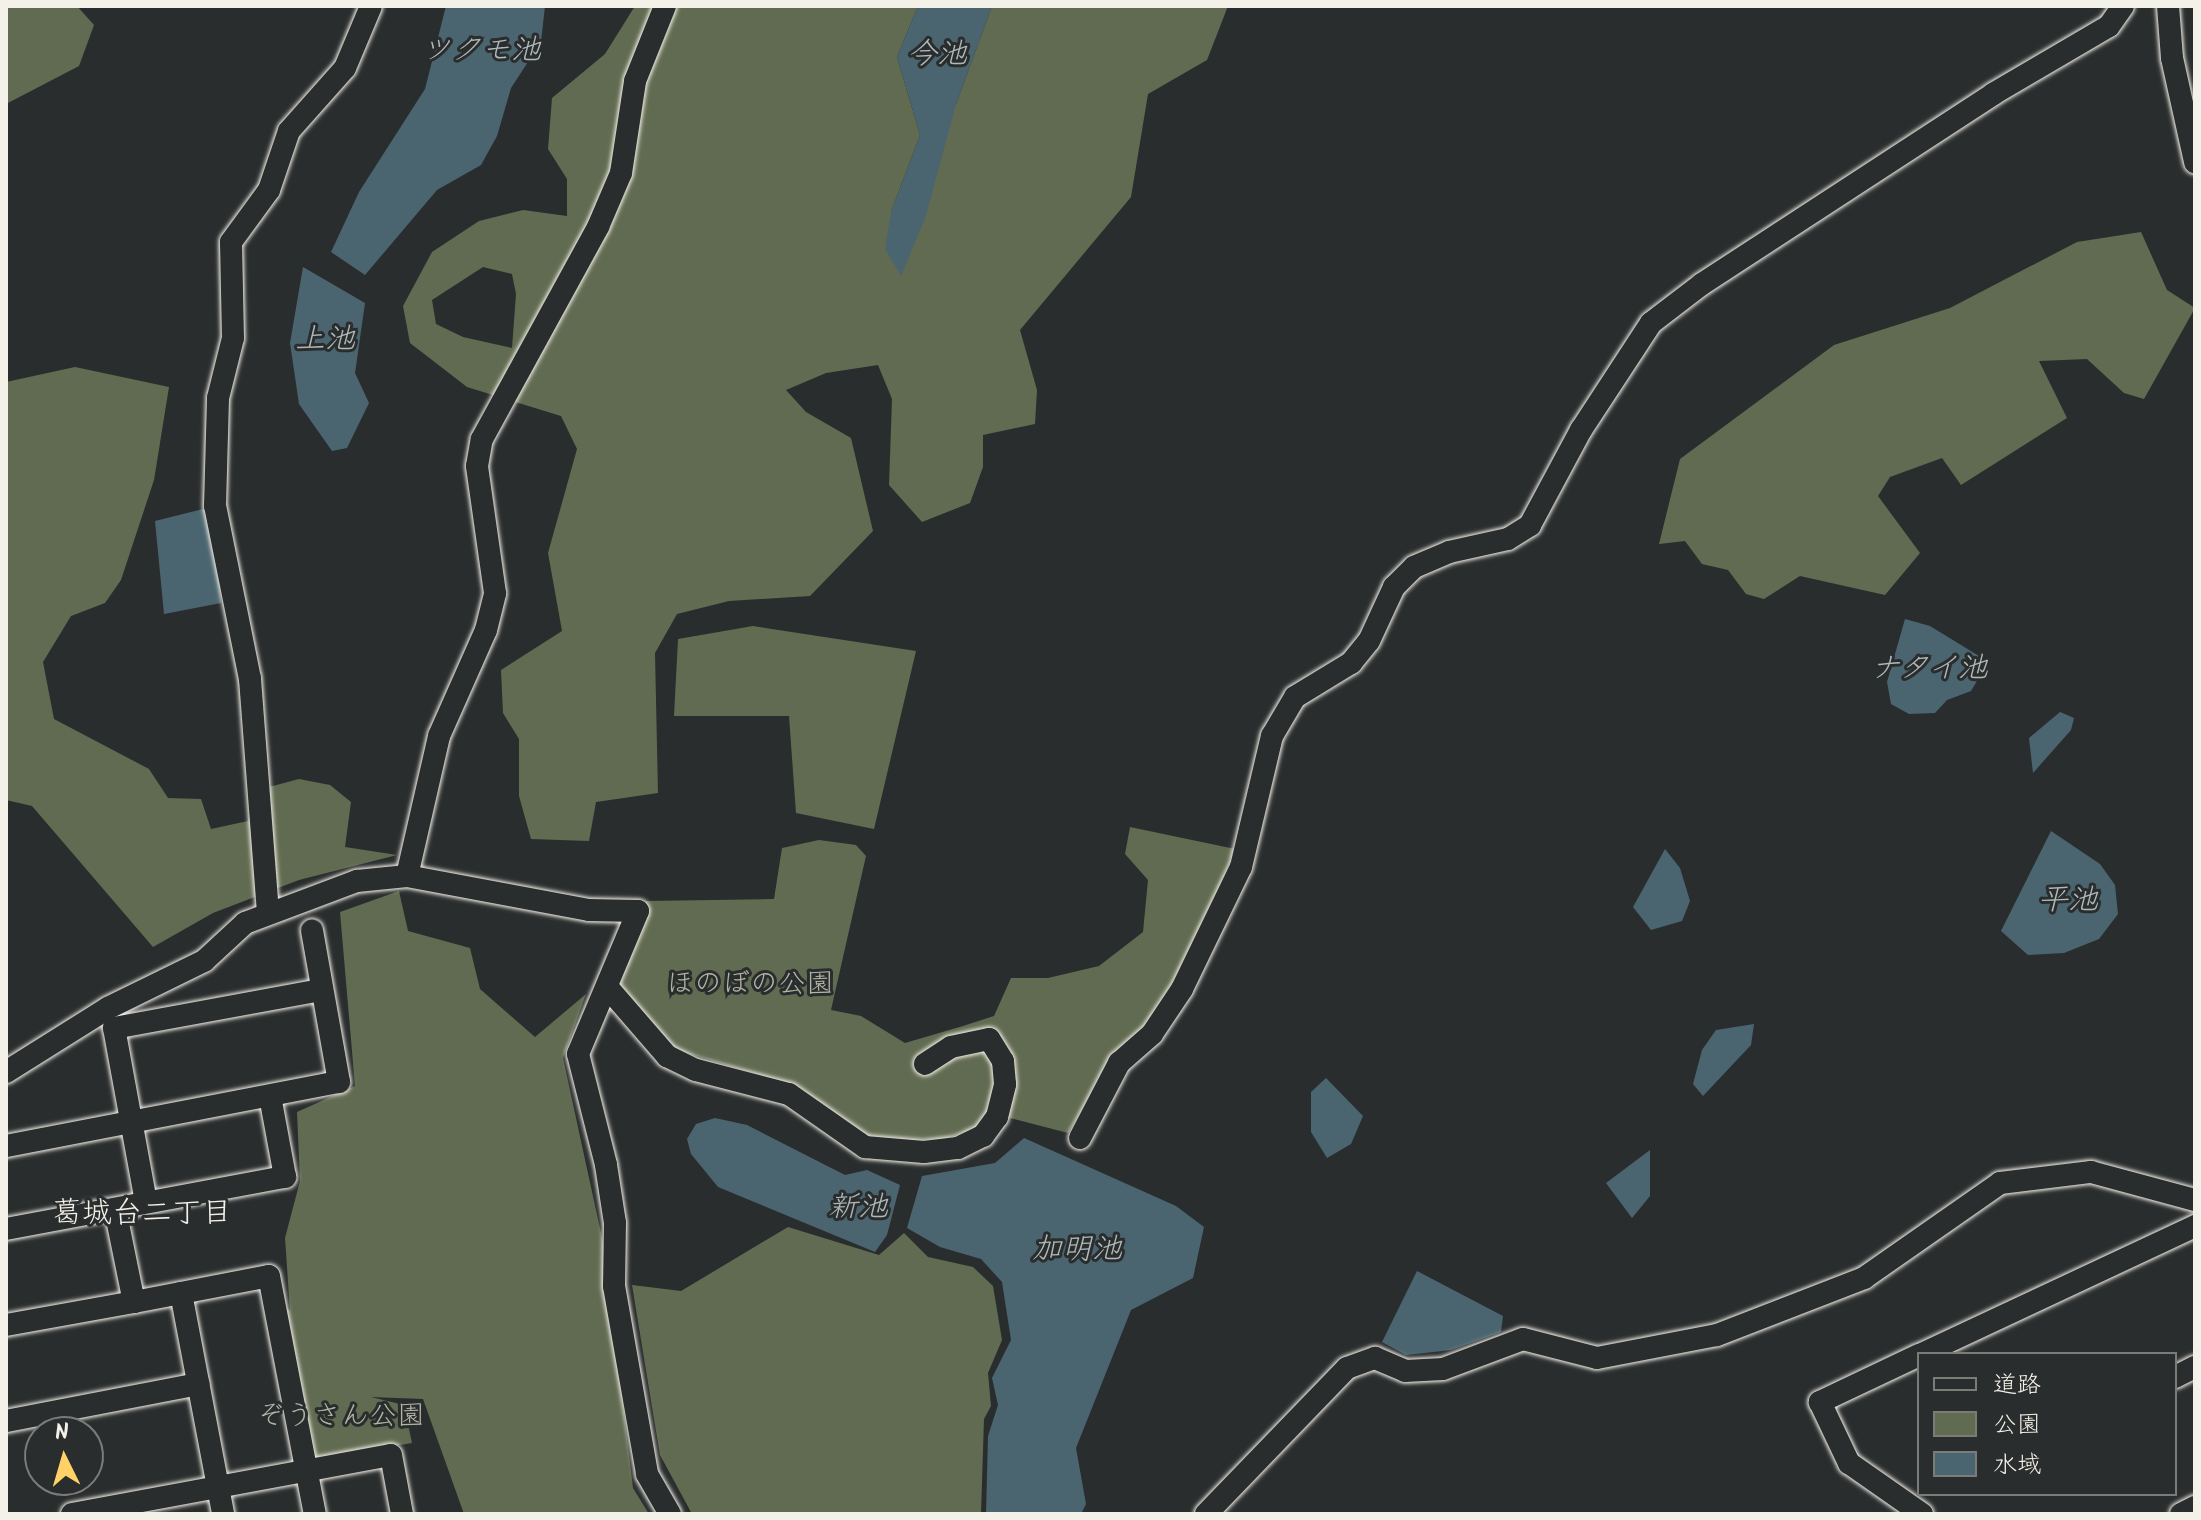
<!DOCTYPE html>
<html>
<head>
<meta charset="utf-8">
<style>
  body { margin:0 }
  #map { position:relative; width:2201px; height:1520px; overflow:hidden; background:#2a2d2e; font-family:Kalam,"Klee One",sans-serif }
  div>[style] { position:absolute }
  .green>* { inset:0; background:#616b51 }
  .water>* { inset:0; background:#4b6570 }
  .roads { filter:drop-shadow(0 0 2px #f4f1e8) drop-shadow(0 0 2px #f4f1e8) }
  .minor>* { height:22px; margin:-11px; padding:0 11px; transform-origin:11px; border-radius:11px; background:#2a2d2e }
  span { translate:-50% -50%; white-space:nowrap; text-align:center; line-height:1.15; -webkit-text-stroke:6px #2a2d2e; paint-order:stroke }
  .park-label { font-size:28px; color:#b2b5a4 }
  .water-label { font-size:30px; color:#b0b9b8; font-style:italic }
  .neighbourhood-label { font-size:30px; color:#f4f1e8 }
  .frame { position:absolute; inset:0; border:8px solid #f4f1e8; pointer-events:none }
  .legend { position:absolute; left:1917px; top:1352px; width:260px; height:144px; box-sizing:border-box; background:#2a2d2e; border:2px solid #7b7b78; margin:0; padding:10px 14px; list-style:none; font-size:24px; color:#f4f1e8 }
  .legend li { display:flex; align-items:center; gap:16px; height:40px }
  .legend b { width:40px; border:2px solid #7b7b78 }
  .north { position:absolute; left:24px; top:1416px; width:80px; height:80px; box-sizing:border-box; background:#2a2d2e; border:2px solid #7b7b78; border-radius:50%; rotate:355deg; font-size:22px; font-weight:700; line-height:32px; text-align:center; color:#f4f1e8 }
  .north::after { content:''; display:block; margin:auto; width:28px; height:36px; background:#ffd166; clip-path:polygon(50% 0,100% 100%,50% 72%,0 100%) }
</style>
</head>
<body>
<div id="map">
  <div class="green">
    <div style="clip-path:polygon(6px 6px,77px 6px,94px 25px,79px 66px,6px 104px)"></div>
    <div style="clip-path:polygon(evenodd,635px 6px,918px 6px,897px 57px,920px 135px,891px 212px,956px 104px,992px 6px,1228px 6px,1207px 60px,1148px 94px,1131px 197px,1020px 330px,1037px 390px,1035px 424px,983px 435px,983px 467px,970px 503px,922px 522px,889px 485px,892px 399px,878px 365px,826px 373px,786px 390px,806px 412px,851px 438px,873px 531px,810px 596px,729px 601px,677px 614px,655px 653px,658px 793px,596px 802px,589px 841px,531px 839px,519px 796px,519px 739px,503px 713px,501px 670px,562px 631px,548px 553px,577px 449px,561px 416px,467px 387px,410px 343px,403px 306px,432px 252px,479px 221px,523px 210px,567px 216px,567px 179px,548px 149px,552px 98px,605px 54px,635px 6px,483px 267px,512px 274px,516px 294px,512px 348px,463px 337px,436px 324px,432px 300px,483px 267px)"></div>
    <div style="clip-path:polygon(2141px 232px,2167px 290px,2195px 308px,2144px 399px,2124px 393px,2087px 359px,2039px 361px,2067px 418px,1961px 485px,1942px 458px,1890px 477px,1878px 496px,1920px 553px,1885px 595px,1800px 576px,1764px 599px,1746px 594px,1728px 570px,1702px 564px,1685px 541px,1659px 544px,1680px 459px,1834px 345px,1950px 308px,2077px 242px)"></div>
    <div style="clip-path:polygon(75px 367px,169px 387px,154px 480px,121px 580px,105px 603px,71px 616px,43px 662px,54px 719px,149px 769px,168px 798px,201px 799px,211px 829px,248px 821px,254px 791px,299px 779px,330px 785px,351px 802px,345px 847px,397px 855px,299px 880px,213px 913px,153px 947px,32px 806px,6px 800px,6px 382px)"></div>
    <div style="clip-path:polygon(753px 626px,916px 651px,874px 829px,796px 813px,789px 716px,674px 716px,678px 639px)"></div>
    <div style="clip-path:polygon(1130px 827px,1235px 849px,1197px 944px,1143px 1029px,1099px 1081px,1068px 1133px,1010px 1118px,943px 1139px,872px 1141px,797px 1086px,677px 1050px,619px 987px,646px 901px,774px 899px,782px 848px,819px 840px,856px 845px,866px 856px,831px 1010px,861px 1016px,905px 1043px,963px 1026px,994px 1016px,1011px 978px,1048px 978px,1099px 966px,1143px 932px,1148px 880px,1125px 854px)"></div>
    <div style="clip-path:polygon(399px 891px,408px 931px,470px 948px,480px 989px,535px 1037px,586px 994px,563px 1058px,604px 1247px,633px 1488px,649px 1514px,464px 1514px,423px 1399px,371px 1397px,404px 1405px,412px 1443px,313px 1460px,282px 1303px,290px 1311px,285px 1238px,300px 1181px,297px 1112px,355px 1086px,340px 912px)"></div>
    <div style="clip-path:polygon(788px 1227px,879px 1255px,904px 1233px,928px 1257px,973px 1267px,993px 1286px,1002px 1340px,988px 1373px,991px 1406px,984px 1419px,981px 1514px,692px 1514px,660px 1455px,632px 1285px,681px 1291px)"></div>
  </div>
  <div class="water">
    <div style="clip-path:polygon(446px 6px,545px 6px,541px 42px,511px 88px,497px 136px,481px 165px,437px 190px,365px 275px,331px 252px,359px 192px,425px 89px)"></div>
    <div style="clip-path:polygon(918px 6px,992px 6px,956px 104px,926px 216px,901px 276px,885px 249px,891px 212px,920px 135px,897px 57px)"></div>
    <div style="clip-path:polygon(303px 267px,365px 303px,355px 373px,369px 403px,347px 448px,332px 451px,299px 404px,290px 343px)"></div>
    <div style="clip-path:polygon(215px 506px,221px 603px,164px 614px,155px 521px)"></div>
    <div style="clip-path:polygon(1905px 619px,1930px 626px,1979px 656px,1984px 669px,1971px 691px,1947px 700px,1935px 713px,1909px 714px,1891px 704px,1887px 682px)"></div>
    <div style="clip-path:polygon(2060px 712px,2074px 718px,2071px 730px,2033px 773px,2029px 738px)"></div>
    <div style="clip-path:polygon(2051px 831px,2100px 864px,2115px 885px,2118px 914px,2099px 939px,2064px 953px,2028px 955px,2001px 931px)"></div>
    <div style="clip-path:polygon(1665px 849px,1680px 868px,1690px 901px,1682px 921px,1651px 930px,1633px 907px)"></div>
    <div style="clip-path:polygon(1754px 1024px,1751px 1045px,1703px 1096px,1693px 1084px,1702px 1050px,1716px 1030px)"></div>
    <div style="clip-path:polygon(1326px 1078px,1363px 1116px,1351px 1144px,1327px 1158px,1311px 1132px,1311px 1092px)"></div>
    <div style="clip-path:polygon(715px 1118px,747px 1125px,845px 1175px,867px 1170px,900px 1185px,887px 1235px,875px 1252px,718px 1187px,691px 1154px,687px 1139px,696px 1124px)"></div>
    <div style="clip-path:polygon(1024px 1138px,1176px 1206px,1204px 1227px,1193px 1278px,1131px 1310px,1076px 1448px,1086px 1504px,1081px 1514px,986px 1514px,988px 1436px,998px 1405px,992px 1378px,1011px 1340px,1002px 1282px,981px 1259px,940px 1247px,907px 1228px,922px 1176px,995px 1163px)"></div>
    <div style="clip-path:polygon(1650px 1150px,1650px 1196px,1632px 1218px,1606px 1183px)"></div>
    <div style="clip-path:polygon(1417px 1271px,1503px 1316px,1501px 1332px,1451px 1350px,1406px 1355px,1382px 1342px)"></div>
  </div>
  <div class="roads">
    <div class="minor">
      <div style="left:2168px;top:6px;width:52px;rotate:85.6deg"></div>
      <div style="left:2172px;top:58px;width:107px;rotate:77.5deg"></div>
      <div style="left:407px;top:876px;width:144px;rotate:-77.1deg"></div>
      <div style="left:439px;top:736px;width:116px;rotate:-66.1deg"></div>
      <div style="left:486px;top:630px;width:38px;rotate:-76deg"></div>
      <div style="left:495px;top:593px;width:128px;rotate:-98.1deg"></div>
      <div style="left:477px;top:466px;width:27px;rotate:-80deg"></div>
      <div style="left:482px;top:439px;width:242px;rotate:-61.3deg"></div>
      <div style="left:598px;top:227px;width:59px;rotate:-66.9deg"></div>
      <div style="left:621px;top:173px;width:93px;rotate:-81.3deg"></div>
      <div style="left:635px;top:81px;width:81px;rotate:-68.2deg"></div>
      <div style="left:268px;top:913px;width:235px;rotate:-94.4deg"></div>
      <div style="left:250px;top:679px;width:177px;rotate:-101.4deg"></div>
      <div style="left:215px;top:506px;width:108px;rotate:-88.4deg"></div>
      <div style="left:218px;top:398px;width:62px;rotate:-76deg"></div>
      <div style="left:233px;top:338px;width:96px;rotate:-91.2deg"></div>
      <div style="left:231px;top:242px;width:64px;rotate:-53.8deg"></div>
      <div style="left:269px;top:190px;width:62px;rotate:-71.3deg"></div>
      <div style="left:289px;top:131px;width:84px;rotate:-48.4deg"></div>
      <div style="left:345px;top:68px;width:67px;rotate:-67.2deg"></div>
      <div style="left:609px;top:989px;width:89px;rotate:49.1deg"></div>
      <div style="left:667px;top:1056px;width:32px;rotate:26deg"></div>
      <div style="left:696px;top:1070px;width:96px;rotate:14.5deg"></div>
      <div style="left:789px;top:1094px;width:93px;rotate:34.9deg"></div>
      <div style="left:865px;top:1147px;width:59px;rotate:4.8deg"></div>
      <div style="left:924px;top:1152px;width:34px;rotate:-7deg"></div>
      <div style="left:958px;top:1148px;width:28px;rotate:-26deg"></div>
      <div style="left:983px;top:1136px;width:24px;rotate:-54deg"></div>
      <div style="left:997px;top:1117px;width:34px;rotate:-76deg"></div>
      <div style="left:1005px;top:1084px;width:23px;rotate:-95deg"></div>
      <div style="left:1003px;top:1061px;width:26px;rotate:-122deg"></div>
      <div style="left:989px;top:1039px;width:39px;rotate:168deg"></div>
      <div style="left:951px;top:1047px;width:31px;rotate:147deg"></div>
      <div style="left:6px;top:1072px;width:120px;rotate:-32.1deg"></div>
      <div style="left:108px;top:1008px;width:107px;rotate:-26.1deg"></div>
      <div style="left:204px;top:961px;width:56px;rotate:-42.8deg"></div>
      <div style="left:245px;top:923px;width:120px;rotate:-20.6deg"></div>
      <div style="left:357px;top:881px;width:50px;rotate:-5.7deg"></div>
      <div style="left:407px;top:876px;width:185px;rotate:10.6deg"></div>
      <div style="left:589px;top:910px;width:49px;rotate:1.2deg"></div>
      <div style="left:638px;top:911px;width:155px;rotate:112.8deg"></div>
      <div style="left:578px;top:1054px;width:114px;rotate:75.8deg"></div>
      <div style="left:606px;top:1165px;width:59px;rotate:81.2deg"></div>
      <div style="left:615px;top:1223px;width:63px;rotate:90.9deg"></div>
      <div style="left:614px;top:1286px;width:191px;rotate:80deg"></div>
      <div style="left:647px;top:1474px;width:46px;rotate:60.1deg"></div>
      <div style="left:1080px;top:1138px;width:85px;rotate:-62.5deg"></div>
      <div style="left:1119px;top:1063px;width:44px;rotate:-41.3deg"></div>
      <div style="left:1152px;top:1034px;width:54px;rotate:-56.3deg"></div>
      <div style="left:1182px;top:989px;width:136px;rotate:-64.2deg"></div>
      <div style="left:1241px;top:867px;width:135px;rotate:-76.7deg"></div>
      <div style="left:1272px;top:736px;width:45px;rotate:-59.5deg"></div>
      <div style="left:1295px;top:697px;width:66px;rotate:-31.3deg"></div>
      <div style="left:1351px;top:663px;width:28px;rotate:-51deg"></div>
      <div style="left:1369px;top:641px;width:60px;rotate:-65.2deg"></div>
      <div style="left:1394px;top:587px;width:28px;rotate:-45deg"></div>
      <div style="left:1414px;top:567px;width:38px;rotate:-23deg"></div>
      <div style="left:1449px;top:552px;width:60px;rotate:-12.4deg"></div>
      <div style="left:1508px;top:539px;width:26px;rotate:-32deg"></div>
      <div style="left:1530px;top:525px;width:108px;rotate:-61.8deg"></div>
      <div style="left:1581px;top:430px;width:128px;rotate:-56.8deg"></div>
      <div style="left:1651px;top:323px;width:64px;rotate:-37.4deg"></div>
      <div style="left:1702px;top:284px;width:348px;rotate:-33.1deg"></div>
      <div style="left:1993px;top:94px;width:134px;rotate:-30.4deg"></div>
      <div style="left:2109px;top:26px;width:24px;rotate:-55deg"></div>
      <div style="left:6px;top:1146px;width:339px;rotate:-10.9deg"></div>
      <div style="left:339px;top:1082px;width:154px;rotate:-100.1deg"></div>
      <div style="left:146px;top:1202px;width:177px;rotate:-100.4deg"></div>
      <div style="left:114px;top:1028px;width:211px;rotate:-10.4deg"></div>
      <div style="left:115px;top:1209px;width:95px;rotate:78.5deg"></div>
      <div style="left:134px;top:1302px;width:137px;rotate:-10.9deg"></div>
      <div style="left:269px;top:1276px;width:242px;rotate:79.1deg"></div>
      <div style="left:6px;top:1229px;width:284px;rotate:-10.6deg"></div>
      <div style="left:285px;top:1177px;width:82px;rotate:-100.5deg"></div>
      <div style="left:181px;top:1293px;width:225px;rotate:79.2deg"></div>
      <div style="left:6px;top:1325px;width:130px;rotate:-10.2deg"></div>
      <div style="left:1922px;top:1354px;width:302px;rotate:-25.1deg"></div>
      <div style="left:1919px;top:1355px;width:110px;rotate:154.6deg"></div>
      <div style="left:1820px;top:1402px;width:68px;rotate:64.6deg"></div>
      <div style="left:1849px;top:1463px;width:89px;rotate:34.9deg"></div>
      <div style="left:2175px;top:1377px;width:22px;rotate:-27deg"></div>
      <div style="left:6px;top:1421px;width:196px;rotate:-10.9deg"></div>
      <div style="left:72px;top:1514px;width:324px;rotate:-10.5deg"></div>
      <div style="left:391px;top:1455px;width:60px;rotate:79.4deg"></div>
      <div style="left:1206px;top:1514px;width:203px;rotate:-46deg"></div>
      <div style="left:1347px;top:1368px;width:30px;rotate:-20deg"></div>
      <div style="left:1375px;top:1358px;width:33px;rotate:23deg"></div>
      <div style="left:1405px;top:1371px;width:38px;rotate:-3deg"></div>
      <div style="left:1443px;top:1369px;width:85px;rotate:-20.6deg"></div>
      <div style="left:1523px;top:1339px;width:76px;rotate:14.4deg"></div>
      <div style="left:1597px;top:1358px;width:122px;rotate:-10.9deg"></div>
      <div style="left:1717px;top:1335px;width:158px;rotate:-21.2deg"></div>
      <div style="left:1864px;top:1278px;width:166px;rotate:-34.9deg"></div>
      <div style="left:2000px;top:1183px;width:92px;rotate:-6.9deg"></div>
      <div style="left:2091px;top:1172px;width:108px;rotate:15.1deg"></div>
      <div style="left:2181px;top:1514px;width:16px;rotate:-27deg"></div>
    </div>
  </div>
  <div class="park-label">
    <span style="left:750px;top:985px">ほのぼの公園</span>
    <span style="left:341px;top:1417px">ぞうさん公園</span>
  </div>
  <div class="water-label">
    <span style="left:481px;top:51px">ツクモ池</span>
    <span style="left:937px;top:55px">今池</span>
    <span style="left:325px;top:340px">上池</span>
    <span style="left:1929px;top:669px">ナタイ池</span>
    <span style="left:2068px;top:901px">平池</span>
    <span style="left:858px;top:1208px">新池</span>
    <span style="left:1077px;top:1250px">加明池</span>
  </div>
  <div class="neighbourhood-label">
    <span style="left:142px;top:1214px">葛城台二丁目</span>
  </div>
  <div class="frame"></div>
  <ul class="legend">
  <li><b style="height:10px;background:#2a2d2e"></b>道路</li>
  <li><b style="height:22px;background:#616b51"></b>公園</li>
  <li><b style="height:22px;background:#4b6570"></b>水域</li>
  </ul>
  <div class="north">N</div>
</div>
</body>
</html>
